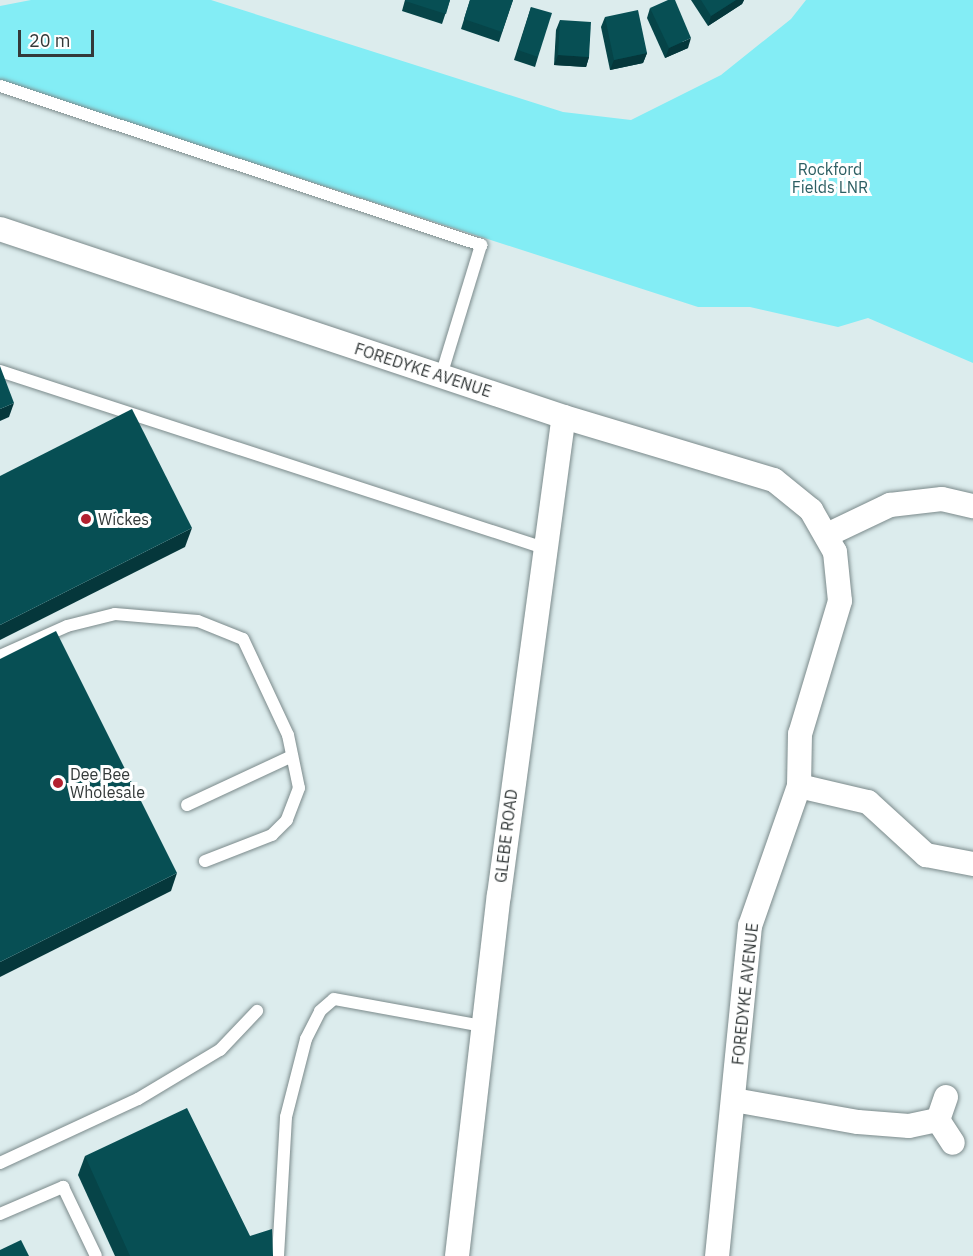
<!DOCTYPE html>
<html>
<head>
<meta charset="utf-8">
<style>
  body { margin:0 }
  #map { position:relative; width:973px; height:1256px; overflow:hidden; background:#dceced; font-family:"IBM Plex Sans",sans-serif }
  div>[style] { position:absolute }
  .green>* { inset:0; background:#83edf5 }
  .roads { filter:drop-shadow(0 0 2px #7b8a8b) drop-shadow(0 0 2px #7b8a8b) }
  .lane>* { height:12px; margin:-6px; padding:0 6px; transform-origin:6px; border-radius:6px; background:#fff }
  .street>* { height:24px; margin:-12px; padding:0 12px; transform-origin:12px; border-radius:12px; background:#fff }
  .wall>* { inset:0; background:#064448 }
  .shaded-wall>* { inset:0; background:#05373b }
  .building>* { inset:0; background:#074f54 }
  .dots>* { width:16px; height:16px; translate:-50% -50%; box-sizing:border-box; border:3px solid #fff; border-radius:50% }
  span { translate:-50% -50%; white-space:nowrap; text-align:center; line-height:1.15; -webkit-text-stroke:6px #fff; paint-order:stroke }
  .park-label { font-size:16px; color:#2d5f63 }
  .street-label { font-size:16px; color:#333939 }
  .poi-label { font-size:16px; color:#333939 }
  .left { translate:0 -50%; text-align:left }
  .scale { position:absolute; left:18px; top:30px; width:76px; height:27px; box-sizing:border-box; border:3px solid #333939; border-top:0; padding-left:8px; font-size:18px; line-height:21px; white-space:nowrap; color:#333939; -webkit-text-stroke:4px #fff; paint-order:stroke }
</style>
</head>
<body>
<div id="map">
  <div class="green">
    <div style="clip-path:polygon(31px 0,211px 0,563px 112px,631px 120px,721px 75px,791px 19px,806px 0,973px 0,973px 363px,868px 318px,838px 327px,750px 307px,698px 307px,0 81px,0 6px)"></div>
  </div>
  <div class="roads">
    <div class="lane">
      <div style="left:0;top:86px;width:507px;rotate:18.29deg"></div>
      <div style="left:481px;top:245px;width:137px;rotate:107deg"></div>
      <div style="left:0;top:371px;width:572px;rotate:18.02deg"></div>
      <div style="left:0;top:656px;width:73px;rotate:-24.1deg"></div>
      <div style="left:67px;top:626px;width:49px;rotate:-14deg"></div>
      <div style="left:115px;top:614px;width:83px;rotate:4.8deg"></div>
      <div style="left:198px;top:621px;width:48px;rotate:21.8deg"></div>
      <div style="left:243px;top:639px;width:106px;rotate:64.9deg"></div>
      <div style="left:288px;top:735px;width:54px;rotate:78.3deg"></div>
      <div style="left:299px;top:788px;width:34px;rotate:111deg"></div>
      <div style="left:287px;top:820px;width:21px;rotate:135deg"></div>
      <div style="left:272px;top:835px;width:72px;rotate:158.8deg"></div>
      <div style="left:187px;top:805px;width:116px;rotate:-25deg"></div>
      <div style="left:0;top:1163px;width:152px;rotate:-24.9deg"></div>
      <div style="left:138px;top:1099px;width:96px;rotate:-30.9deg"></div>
      <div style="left:220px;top:1050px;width:54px;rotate:-46.5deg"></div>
      <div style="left:0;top:1214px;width:69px;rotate:-23.2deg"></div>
      <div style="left:63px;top:1187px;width:76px;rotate:64.4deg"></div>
      <div style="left:278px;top:1256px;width:139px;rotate:-86.7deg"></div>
      <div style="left:286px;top:1117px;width:81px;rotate:-75.6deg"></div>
      <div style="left:306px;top:1039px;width:31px;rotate:-63deg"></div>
      <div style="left:320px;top:1011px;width:18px;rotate:-41deg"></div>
      <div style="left:334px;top:999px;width:151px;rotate:10.3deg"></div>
    </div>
    <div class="street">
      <div style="left:0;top:229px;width:595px;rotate:18.43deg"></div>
      <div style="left:564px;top:417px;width:219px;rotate:16.7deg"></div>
      <div style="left:774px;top:480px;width:48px;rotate:39deg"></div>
      <div style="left:811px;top:510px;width:48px;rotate:60.3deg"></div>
      <div style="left:835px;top:552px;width:49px;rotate:84.2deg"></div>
      <div style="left:840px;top:601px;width:139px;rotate:106.7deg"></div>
      <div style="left:800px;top:734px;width:52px;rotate:91.1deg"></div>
      <div style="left:799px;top:786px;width:148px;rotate:109.3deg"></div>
      <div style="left:750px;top:926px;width:332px;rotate:95.7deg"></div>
      <div style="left:827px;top:535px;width:70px;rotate:-25.5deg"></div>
      <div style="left:890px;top:505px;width:52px;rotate:-6.6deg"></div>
      <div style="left:942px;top:499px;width:32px;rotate:13deg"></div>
      <div style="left:799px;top:786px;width:71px;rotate:13.1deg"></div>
      <div style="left:868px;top:802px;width:79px;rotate:42.4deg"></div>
      <div style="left:926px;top:855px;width:48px;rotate:10.8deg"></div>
      <div style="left:946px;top:1097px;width:24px;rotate:109deg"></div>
      <div style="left:938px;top:1120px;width:27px;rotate:57deg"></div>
      <div style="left:734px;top:1100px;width:126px;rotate:10.1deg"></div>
      <div style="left:858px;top:1122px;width:51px;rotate:4.5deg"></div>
      <div style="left:909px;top:1126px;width:30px;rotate:-12deg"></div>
      <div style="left:457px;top:1256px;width:363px;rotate:-83.4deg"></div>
      <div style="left:499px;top:895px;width:482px;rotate:-82.3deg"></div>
    </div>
  </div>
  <div class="wall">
    <div style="clip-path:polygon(405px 0,450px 0,442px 24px,402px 11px)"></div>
    <div style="clip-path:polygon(470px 0,513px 0,499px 42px,461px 29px)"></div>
    <div style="clip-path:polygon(691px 0,744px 0,742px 4px,708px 26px)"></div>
    <div style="clip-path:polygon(531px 7px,538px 57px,535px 67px,514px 60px)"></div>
    <div style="clip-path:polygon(650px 8px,688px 48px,665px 58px,647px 18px)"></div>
    <div style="clip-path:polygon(605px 17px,647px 53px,643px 63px,610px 70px,601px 27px)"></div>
    <div style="clip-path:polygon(560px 20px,589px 57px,586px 67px,554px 65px,556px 30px)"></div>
    <div style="clip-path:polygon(85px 1156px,250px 1236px,273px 1256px,115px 1256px,78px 1175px)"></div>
  </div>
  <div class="shaded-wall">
    <div style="clip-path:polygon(736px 0,744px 0,742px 4px,708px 26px,711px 16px)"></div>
    <div style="clip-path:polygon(691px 38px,688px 48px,665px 58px,669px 48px)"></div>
    <div style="clip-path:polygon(647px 53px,643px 63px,610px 70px,614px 60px)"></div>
    <div style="clip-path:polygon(558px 55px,589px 57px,586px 67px,554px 65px)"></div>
    <div style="clip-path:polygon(14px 403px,9px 417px,0 421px,0 409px)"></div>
    <div style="clip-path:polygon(192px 528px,185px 547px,0 640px,0 625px)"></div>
    <div style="clip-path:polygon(177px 873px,171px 891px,0 977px,0 962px)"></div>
  </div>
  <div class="building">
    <div style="clip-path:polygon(406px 0,450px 0,446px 14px,405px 1px)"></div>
    <div style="clip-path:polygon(470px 0,513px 0,502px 32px,464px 19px)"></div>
    <div style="clip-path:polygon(668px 0,675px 0,691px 38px,669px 48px,650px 8px)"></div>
    <div style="clip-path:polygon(701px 0,736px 0,711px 16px)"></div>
    <div style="clip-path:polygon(531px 7px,552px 13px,538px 57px,518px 50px)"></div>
    <div style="clip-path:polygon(638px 10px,647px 53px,614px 60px,605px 17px)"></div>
    <div style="clip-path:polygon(560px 20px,591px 22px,589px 57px,558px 55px)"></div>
    <div style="clip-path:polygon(0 366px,14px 403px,0 409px)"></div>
    <div style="clip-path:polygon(132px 409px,192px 528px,0 625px,0 476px)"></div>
    <div style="clip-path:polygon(56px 631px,177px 873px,0 962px,0 659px)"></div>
    <div style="clip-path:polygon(187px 1108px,250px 1236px,272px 1229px,273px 1256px,130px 1256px,85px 1156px)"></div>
    <div style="clip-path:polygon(21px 1240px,29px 1256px,0 1256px,0 1250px)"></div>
  </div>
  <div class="dots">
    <div style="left:86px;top:519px;background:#b3212f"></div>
    <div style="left:58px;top:783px;background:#b3212f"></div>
  </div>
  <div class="park-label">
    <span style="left:830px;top:178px">Rockford<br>Fields LNR</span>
  </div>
  <div class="street-label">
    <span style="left:423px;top:370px;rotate:18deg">FOREDYKE AVENUE</span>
    <span style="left:506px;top:836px;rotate:-83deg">GLEBE ROAD</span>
    <span style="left:745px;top:994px;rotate:-84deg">FOREDYKE AVENUE</span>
  </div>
  <div class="poi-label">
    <span class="left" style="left:98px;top:519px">Wickes</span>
    <span class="left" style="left:70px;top:783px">Dee Bee<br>Wholesale</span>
  </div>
  <div class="scale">20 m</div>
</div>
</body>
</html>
